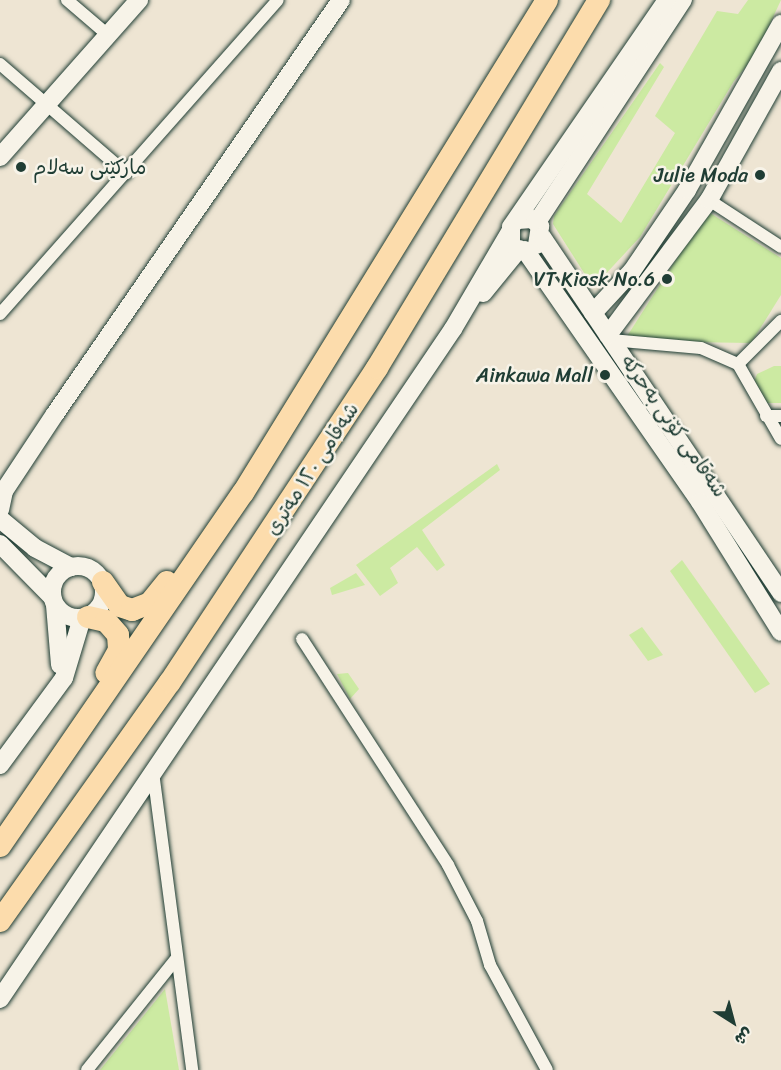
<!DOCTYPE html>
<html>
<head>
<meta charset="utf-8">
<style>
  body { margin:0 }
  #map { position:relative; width:781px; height:1070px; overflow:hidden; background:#eee5d3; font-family:Sriracha,"Playpen Sans Arabic",sans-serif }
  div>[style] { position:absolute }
  .green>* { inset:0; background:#cceaa2 }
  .roads { filter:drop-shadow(0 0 2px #1f3d34) drop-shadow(0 0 2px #1f3d34) }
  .street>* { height:12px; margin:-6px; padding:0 6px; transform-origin:6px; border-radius:6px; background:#f7f3e8 }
  .secondary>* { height:18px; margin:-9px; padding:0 9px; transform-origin:9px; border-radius:9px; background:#f7f3e8 }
  .secondary>.ring { margin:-9px; padding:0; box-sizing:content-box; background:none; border:18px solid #f7f3e8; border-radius:50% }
  .highway>* { height:22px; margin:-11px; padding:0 11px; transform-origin:11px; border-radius:11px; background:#fcdcac }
  .dots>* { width:16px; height:16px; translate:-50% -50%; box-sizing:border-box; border:3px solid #f7f3e8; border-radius:50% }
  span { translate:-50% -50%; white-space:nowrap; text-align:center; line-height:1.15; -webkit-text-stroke:5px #f7f3e8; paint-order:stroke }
  .poi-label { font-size:20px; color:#1f3d34 }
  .left { translate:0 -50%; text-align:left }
  .right { translate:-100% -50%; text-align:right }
  .street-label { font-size:20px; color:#1f3d34 }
  .north { position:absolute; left:703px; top:992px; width:60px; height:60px; -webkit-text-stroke:4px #f7f3e8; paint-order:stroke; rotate:144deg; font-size:16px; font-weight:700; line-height:24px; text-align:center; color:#1f3d34 }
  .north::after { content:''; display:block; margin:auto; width:21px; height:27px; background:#1f3d34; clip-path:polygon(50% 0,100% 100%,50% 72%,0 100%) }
</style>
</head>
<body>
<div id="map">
  <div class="green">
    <div style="clip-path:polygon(748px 0,781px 0,755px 56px,734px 81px,640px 237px,600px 280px,586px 276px,553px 224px,554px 216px,660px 63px,664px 67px,587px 194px,621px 223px,675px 133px,655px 116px,717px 11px,738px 14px)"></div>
    <div style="clip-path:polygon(707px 211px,781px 258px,781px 295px,751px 343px,624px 341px)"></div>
    <div style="clip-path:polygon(774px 366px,781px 366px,781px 403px,765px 403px,754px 382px,757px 374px)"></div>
    <div style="clip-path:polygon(497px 464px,500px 470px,422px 530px,445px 565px,437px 571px,417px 547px,390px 568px,398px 583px,380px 596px,356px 565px)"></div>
    <div style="clip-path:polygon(682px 560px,770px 684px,755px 693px,670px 571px)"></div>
    <div style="clip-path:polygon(356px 573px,365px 585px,332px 595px,330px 588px)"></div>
    <div style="clip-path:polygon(642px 627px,663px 655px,648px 661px,629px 635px)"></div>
    <div style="clip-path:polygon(348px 673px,359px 689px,350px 699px,337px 674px)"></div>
    <div style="clip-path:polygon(165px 989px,179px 1070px,100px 1070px)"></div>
  </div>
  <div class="roads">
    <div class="street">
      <div style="left:67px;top:0;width:54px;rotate:40.5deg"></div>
      <div style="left:0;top:64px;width:167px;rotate:40.9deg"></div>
      <div style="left:709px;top:200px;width:86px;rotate:33.1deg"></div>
      <div style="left:0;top:314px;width:419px;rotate:-48.5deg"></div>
      <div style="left:611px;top:340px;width:90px;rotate:5.1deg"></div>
      <div style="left:701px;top:348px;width:40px;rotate:23.4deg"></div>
      <div style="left:738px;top:364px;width:86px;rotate:60.2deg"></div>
      <div style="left:738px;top:364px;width:61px;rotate:-45deg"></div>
      <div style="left:766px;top:416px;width:15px"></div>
      <div style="left:302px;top:639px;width:269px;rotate:57.1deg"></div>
      <div style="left:448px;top:865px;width:63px;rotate:62.6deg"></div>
      <div style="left:477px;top:921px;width:46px;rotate:73.5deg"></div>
      <div style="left:490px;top:965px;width:119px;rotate:61.5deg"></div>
      <div style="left:153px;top:772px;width:301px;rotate:82.5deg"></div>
      <div style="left:87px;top:1070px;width:142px;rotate:-51.3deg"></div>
    </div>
    <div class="secondary">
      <div style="left:0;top:157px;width:210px;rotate:-48.5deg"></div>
      <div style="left:518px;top:220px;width:14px;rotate:-4deg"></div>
      <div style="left:532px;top:219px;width:11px;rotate:41deg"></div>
      <div style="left:540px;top:226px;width:19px;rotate:99deg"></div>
      <div style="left:537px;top:222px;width:266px;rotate:-56.7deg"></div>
      <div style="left:542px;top:237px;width:429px;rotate:56.1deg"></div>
      <div style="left:511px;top:241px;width:14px;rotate:-90deg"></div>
      <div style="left:511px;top:227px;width:275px;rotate:-55.5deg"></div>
      <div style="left:525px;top:250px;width:307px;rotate:55.2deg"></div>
      <div style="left:700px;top:502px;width:153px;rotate:58.1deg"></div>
      <div style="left:483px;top:293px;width:57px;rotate:-50.7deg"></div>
      <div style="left:593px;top:313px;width:57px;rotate:-47.1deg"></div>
      <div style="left:632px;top:271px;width:98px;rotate:-55.8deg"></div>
      <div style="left:687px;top:190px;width:191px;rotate:-60.5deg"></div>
      <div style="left:608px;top:335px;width:169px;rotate:-53.2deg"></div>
      <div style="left:709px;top:200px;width:148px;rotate:-60.8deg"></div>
      <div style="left:0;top:510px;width:19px;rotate:-78deg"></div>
      <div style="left:4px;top:491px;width:92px;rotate:-56.5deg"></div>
      <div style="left:55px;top:414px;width:503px;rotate:-55.36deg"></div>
      <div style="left:0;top:519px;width:45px;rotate:39.6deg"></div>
      <div style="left:35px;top:548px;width:41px;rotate:27.8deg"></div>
      <div style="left:0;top:544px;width:74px;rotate:45.5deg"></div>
      <div class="ring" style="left:52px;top:566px;width:34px;height:34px"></div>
      <div style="left:55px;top:605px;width:60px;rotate:85.2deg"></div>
      <div style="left:0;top:765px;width:108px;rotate:-53.7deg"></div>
      <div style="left:64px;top:678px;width:63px;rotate:-73.3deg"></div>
      <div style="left:0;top:999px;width:809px;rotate:-55.94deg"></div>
      <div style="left:453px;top:329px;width:113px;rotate:-59.6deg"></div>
    </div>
    <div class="highway">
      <div style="left:103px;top:582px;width:29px;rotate:55deg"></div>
      <div style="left:120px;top:606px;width:13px;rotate:18deg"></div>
      <div style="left:132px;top:610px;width:19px;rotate:-21deg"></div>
      <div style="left:150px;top:603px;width:27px;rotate:-51deg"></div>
      <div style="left:88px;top:617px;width:18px;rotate:13deg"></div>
      <div style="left:106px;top:621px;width:18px;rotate:49deg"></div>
      <div style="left:118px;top:635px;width:15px;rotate:86deg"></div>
      <div style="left:119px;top:650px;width:26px;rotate:119deg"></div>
      <div style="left:0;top:846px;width:429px;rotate:-55.5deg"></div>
      <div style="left:243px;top:493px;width:579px;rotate:-58.34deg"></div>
      <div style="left:0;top:921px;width:293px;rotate:-54.6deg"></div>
      <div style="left:170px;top:682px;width:376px;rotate:-56.6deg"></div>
      <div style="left:377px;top:368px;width:430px;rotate:-58.9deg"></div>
    </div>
  </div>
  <div class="dots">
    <div style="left:21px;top:167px;background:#1f3d34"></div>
    <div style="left:760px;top:175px;background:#1f3d34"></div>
    <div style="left:667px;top:279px;background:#1f3d34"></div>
    <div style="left:605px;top:375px;background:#1f3d34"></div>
  </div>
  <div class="poi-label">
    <span class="left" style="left:33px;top:167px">مارکێتی سەلام</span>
    <span class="right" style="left:748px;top:175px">Julie Moda</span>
    <span class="right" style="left:655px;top:279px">VT Kiosk No.6</span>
    <span class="right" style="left:593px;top:375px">Ainkawa Mall</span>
  </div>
  <div class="street-label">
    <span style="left:674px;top:426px;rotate:55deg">شەقامی کۆنی بەحرکە</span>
    <span style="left:312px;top:469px;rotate:-57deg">شەقامی ١٢٠ مەتری</span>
  </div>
  <div class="north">ش</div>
</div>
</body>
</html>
